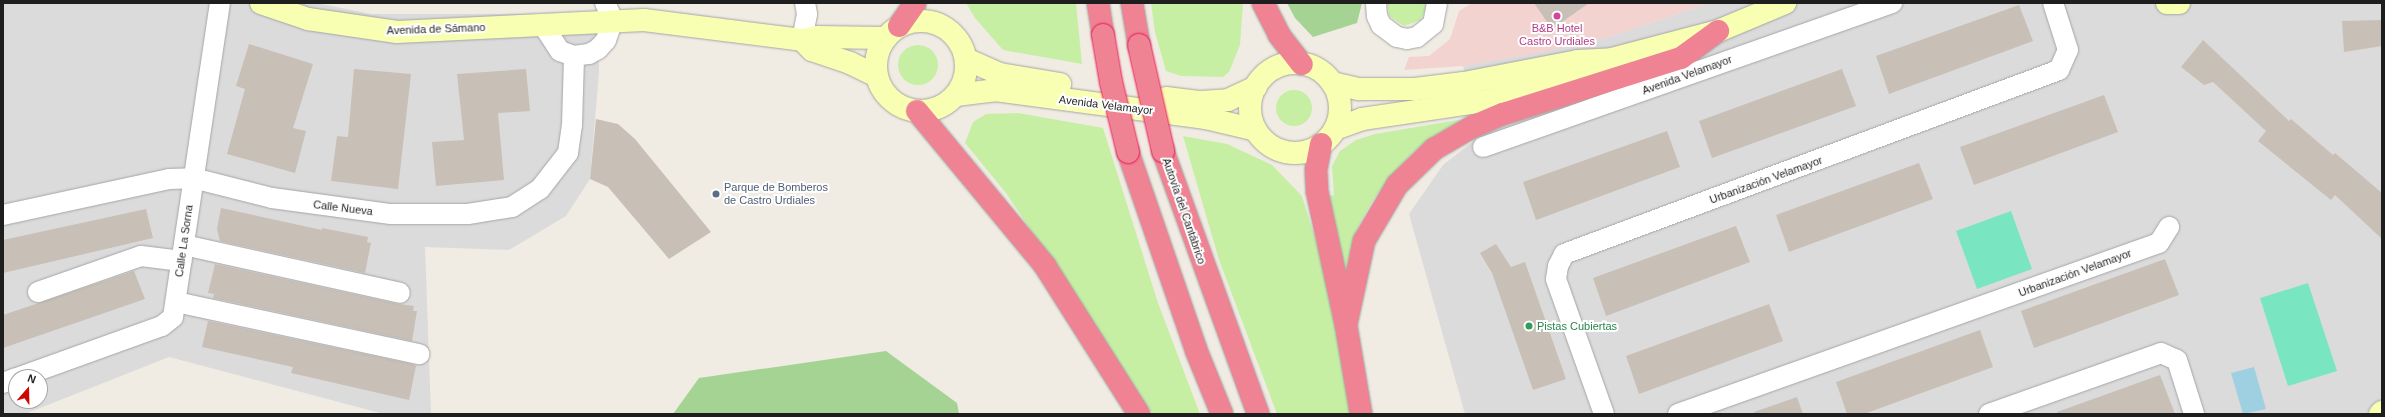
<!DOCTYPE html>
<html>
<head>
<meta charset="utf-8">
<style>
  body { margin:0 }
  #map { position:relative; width:2385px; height:417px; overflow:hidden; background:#f0ece3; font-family:Arial,sans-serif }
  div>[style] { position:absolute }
  .residential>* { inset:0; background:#dcdbdb }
  .commercial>* { inset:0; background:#f2d3d0 }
  .grass>* { inset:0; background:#c6efa4 }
  .round { border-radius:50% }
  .forest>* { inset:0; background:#a4d394 }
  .pitch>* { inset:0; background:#7ae6c1 }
  .water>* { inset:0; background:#9fd0e2 }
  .building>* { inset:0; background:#c8bfb6 }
  .roads { filter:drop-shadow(0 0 1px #a5a5a5) drop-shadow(0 0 1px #a5a5a5) }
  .street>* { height:20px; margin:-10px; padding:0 10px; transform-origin:10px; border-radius:10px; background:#fff }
  .secondary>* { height:22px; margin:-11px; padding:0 11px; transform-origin:11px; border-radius:11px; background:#f8ffb2 }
  .secondary>.ring { margin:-11px; padding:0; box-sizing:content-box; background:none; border:22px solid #f8ffb2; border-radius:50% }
  .highway>* { height:22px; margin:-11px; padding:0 11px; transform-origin:11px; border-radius:11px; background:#ef8393 }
  .bridges { filter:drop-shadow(0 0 1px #ea1455) drop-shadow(0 0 1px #ea1455) }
  .highway-bridge>* { height:22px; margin:-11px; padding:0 11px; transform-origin:11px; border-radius:11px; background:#ef8393 }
  .dots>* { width:11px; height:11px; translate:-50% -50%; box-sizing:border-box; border:2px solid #fff; border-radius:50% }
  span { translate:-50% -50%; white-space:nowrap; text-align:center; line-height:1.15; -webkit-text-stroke:4px #fff; paint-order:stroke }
  .street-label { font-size:11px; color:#1e1e1e }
  .hotel-label { font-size:11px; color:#b23c85 }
  .service-label { font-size:11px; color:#4e5e75 }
  .left { translate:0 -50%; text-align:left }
  .leisure-label { font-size:11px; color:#27864d }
  .frame { position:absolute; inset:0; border:4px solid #1e1e1e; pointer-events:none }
  .north { position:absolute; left:8px; top:369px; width:40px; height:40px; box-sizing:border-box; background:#fff; border:1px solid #a5a5a5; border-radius:50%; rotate:20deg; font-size:11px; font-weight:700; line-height:16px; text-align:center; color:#1e1e1e }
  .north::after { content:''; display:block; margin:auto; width:14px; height:18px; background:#cc0800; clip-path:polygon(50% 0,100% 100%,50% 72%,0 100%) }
</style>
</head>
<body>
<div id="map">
  <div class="residential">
    <div style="clip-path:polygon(evenodd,3px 3px,317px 3px,371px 14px,599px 14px,599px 72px,590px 179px,566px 216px,509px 250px,425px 247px,431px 414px,384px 414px,169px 357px,25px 414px,3px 414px,3px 3px,16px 377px,40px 377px,40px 401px,16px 401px,16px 377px)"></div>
    <div style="clip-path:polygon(1709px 3px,2382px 3px,2382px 414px,1465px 414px,1409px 214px,1443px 165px,1480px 136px,1463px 66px,1613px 36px)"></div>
  </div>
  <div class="commercial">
    <div style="clip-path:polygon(1472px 3px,1709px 3px,1613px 36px,1537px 53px,1463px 66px,1404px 70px,1409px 57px,1429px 56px,1450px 39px,1459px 11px)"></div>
  </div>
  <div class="grass">
    <div style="clip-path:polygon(966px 3px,1076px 3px,1082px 64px,1003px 50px,975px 18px)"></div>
    <div style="clip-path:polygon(1151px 3px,1243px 3px,1240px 45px,1229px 72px,1223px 77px,1181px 76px,1166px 71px,1155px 32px)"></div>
    <div style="clip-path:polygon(1387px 3px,1425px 3px,1426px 8px,1421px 20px,1404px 26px,1389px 16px)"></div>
    <div class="round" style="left:898px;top:45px;width:40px;height:40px"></div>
    <div class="round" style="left:1276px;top:90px;width:36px;height:36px"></div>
    <div style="clip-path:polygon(1018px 113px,1103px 128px,1158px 303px,1200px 414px,1153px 414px,1006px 193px,965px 143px,973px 122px,986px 114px)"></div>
    <div style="clip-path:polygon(1464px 119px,1433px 136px,1412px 153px,1390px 177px,1371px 203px,1358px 227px,1345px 269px,1328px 196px,1334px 195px,1332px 166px,1340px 151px,1356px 140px,1375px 134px)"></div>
    <div style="clip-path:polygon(1183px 136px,1227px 144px,1272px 165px,1302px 196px,1327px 277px,1352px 414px,1277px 414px,1219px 260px)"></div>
  </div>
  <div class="forest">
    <div style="clip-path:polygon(1287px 3px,1362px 3px,1357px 23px,1313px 37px,1295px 18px)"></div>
    <div style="clip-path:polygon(886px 351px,957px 403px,959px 414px,673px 414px,699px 378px)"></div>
  </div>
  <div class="pitch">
    <div style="clip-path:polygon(2011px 211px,2032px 269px,1977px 289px,1956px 231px)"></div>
    <div style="clip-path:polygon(2308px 283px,2337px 371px,2288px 386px,2260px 298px)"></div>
  </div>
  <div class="water">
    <div style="clip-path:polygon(2254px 367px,2266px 409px,2243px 414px,2231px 373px)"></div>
  </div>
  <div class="building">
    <div style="clip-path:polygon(1534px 3px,1589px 3px,1552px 29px)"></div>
    <div style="clip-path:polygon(2019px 5px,2033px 41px,1889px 94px,1876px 56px)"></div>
    <div style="clip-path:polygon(2382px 20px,2382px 46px,2344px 52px,2342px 21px)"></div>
    <div style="clip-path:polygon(2203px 40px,2289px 121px,2291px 119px,2333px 155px,2335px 153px,2382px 193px,2382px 239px,2335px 195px,2331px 200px,2258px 141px,2266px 131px,2213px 82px,2204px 85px,2181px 67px)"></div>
    <div style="clip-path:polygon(249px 44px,313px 64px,293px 128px,306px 131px,295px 173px,227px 154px,245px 89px,236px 86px)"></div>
    <div style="clip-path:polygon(354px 69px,411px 74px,398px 189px,331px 181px,337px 136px,348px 137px)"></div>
    <div style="clip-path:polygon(526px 69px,530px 111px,498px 113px,504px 180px,436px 186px,432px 142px,464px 140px,457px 74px)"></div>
    <div style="clip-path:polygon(1842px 69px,1856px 106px,1712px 158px,1699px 121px)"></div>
    <div style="clip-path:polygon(2104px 95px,2118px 132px,1974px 185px,1960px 147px)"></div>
    <div style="clip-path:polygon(596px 119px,618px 124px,635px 139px,711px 232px,669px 259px,608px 187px,590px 179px)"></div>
    <div style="clip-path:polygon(1667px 131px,1680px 167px,1536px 220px,1523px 182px)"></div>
    <div style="clip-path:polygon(1919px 163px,1933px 199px,1789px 252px,1776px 215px)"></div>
    <div style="clip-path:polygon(221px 208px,322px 230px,322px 228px,368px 237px,367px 242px,371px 243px,365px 273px,220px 241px,217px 229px)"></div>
    <div style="clip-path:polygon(146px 209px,153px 238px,3px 273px,3px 240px)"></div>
    <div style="clip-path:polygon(1736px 226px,1750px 262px,1606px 316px,1593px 278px)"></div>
    <div style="clip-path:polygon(1496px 244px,1511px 267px,1525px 262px,1566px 379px,1533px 390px,1492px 273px,1480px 253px)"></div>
    <div style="clip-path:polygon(2165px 259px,2179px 295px,2034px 348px,2021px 311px)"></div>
    <div style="clip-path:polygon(215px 264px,398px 304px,414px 306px,413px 311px,417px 311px,412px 341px,213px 298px,214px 294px,208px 293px)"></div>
    <div style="clip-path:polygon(134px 271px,145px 299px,3px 348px,3px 315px)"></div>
    <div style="clip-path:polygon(1769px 304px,1783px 341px,1639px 394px,1626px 356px)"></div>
    <div style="clip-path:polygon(208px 321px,412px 364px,416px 366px,409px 400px,291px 373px,293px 367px,202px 347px)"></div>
    <div style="clip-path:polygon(1980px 330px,1993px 367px,1864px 414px,1847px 414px,1836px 382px)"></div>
    <div style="clip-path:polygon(2160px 375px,2175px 414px,2057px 414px,2057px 412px)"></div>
    <div style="clip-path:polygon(1797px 397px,1803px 414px,1755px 414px,1754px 412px)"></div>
  </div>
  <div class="roads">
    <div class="street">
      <div style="left:1376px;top:3px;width:13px;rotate:86deg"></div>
      <div style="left:1377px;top:16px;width:10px;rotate:66deg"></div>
      <div style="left:1381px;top:25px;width:20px;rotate:37deg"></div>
      <div style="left:1397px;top:37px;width:10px;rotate:11deg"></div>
      <div style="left:1407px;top:39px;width:10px;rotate:-11deg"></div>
      <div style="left:1417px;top:37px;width:21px;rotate:-39deg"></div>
      <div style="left:1433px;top:24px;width:21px;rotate:-79deg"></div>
      <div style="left:543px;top:25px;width:31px;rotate:57deg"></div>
      <div style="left:560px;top:51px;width:15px;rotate:20deg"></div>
      <div style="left:574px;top:56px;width:15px;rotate:-8deg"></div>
      <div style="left:589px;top:54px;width:10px;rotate:-29deg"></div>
      <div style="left:598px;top:49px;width:12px;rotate:-48deg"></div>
      <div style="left:606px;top:40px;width:21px;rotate:-71deg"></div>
      <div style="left:613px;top:20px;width:19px;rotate:-115deg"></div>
      <div style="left:802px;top:40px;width:26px;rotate:-79deg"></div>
      <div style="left:807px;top:14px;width:11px;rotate:-100deg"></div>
      <div style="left:1483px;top:147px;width:434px;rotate:-19.4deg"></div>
      <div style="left:3px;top:215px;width:170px;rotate:-12.2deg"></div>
      <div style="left:169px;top:179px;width:24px;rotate:-2deg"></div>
      <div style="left:193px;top:178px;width:81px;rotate:14.2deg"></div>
      <div style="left:272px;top:198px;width:120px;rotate:7.7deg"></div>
      <div style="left:391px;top:214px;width:77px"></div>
      <div style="left:468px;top:214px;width:45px;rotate:-9deg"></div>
      <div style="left:512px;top:207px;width:33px;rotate:-33deg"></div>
      <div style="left:540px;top:189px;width:46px;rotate:-52.1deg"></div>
      <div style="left:568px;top:153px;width:28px;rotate:-82deg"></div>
      <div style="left:572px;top:125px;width:69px;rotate:-88.3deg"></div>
      <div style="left:184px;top:245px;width:221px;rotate:12.5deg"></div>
      <div style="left:38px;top:292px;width:109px;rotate:-19.3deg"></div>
      <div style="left:141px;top:256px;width:41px;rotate:7deg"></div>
      <div style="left:176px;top:302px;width:249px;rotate:12.1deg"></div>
      <div style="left:20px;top:377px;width:151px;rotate:-19.8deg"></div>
      <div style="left:162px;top:326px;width:14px;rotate:-39deg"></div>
      <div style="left:173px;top:317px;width:317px;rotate:-81.5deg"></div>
      <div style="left:3px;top:383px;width:14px;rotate:-21deg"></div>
      <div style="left:1604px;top:414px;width:143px;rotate:-109.6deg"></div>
      <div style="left:1556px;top:279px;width:13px;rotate:-81deg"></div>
      <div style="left:1558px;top:266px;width:13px;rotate:-63deg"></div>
      <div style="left:1564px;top:254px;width:528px;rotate:-20.39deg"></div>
      <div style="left:2059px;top:70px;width:22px;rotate:-66deg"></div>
      <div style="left:2068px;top:50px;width:49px;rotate:-107.7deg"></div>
      <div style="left:1678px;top:414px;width:510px;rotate:-19.57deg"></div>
      <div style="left:2159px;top:243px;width:19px;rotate:-58deg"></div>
      <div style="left:1989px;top:414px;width:182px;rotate:-19.5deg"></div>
      <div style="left:2161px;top:353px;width:17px;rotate:24deg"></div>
      <div style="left:2177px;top:360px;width:57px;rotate:72.5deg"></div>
    </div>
    <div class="secondary">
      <div style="left:261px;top:3px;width:50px;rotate:18.8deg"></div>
      <div style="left:308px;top:19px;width:90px;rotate:8.3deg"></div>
      <div style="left:397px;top:32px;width:247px;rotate:-2.8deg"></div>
      <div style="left:644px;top:20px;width:159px;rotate:7.2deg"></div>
      <div style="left:802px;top:40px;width:15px;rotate:-11deg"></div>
      <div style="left:817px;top:37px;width:68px;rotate:0.8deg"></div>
      <div style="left:2167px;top:3px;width:12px"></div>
      <div class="ring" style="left:876px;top:21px;width:68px;height:68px"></div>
      <div style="left:802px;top:40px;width:14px;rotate:45deg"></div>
      <div style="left:812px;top:50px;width:40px;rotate:18.9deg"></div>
      <div style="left:850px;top:63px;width:30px;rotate:26deg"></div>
      <div style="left:966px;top:59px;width:37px;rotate:24deg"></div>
      <div style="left:1000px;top:74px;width:61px;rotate:9.5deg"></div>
      <div class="ring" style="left:1250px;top:63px;width:68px;height:68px"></div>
      <div style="left:1332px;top:83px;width:28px;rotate:13deg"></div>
      <div style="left:1359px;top:89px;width:56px"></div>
      <div style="left:1415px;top:89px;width:49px;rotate:-7deg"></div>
      <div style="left:1464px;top:83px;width:116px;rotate:-10.9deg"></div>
      <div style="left:1578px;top:61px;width:34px;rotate:-3deg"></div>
      <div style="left:1612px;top:59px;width:110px;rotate:-14.8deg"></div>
      <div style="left:1718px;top:31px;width:73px;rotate:-22.7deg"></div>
      <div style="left:956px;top:95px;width:39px;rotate:-7deg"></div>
      <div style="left:995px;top:90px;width:213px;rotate:7.6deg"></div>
      <div style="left:1206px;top:118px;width:51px;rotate:13.5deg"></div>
      <div style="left:1166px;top:98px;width:35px;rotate:7deg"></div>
      <div style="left:1201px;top:102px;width:27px;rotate:-4deg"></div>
      <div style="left:1228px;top:100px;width:31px;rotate:-25deg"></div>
      <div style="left:1335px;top:129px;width:29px;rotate:-20deg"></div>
      <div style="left:1362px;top:119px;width:130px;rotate:-8.4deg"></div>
      <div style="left:1491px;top:100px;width:97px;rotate:-13.7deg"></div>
      <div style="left:1585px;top:77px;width:19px;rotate:-32deg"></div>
      <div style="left:2380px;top:414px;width:3px;rotate:-45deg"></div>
    </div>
    <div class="highway">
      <div style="left:1098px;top:3px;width:32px;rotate:81deg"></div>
      <div style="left:1132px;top:3px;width:43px;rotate:80.5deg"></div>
      <div style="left:1263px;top:3px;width:36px;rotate:63deg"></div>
      <div style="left:1279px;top:35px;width:37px;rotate:52deg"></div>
      <div style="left:899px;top:26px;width:28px;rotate:-55deg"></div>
      <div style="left:917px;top:111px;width:201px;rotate:50.4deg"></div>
      <div style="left:1045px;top:266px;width:175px;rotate:57.6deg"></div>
      <div style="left:1321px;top:144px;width:26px;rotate:101deg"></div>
      <div style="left:1316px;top:170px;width:21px;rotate:87deg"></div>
      <div style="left:1317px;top:191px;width:137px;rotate:77.8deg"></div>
      <div style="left:1346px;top:325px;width:90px;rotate:80.4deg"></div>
      <div style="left:1163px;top:151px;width:280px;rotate:70.1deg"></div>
      <div style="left:1128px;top:152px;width:209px;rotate:71deg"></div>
      <div style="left:1196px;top:350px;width:69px;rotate:67.9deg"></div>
      <div style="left:1346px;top:325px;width:86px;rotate:-77.9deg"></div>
      <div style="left:1364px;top:241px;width:65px;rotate:-59.5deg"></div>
      <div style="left:1397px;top:185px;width:52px;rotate:-44.2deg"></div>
      <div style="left:1434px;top:149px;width:44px;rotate:-30.1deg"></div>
      <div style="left:1472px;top:127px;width:34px;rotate:-23deg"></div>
      <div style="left:1503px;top:114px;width:187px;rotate:-17.5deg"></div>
      <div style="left:1681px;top:58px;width:46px;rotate:-36.1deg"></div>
    </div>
  </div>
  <div class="bridges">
    <div class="highway-bridge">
      <div style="left:1103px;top:35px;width:48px;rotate:80.3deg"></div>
      <div style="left:1111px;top:82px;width:72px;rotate:76.3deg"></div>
      <div style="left:1139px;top:45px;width:109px;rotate:77.2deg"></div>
    </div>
  </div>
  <div class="dots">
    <div style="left:1557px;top:16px;background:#d1479c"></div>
    <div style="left:716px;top:194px;background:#5c6f8a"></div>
    <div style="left:1529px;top:326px;background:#2e9e5b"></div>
  </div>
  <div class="street-label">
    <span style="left:436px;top:29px;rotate:-2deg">Avenida de Sámano</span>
    <span style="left:1687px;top:75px;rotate:-20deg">Avenida Velamayor</span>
    <span style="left:1106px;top:105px;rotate:7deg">Avenida Velamayor</span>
    <span style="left:1766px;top:180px;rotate:-20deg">Urbanización Velamayor</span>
    <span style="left:343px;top:208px;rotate:7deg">Calle Nueva</span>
    <span style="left:1184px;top:211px;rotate:71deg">Autovía del Cantábrico</span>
    <span style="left:184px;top:241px;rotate:-82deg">Calle La Sorna</span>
    <span style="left:2075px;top:273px;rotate:-20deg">Urbanización Velamayor</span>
  </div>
  <div class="hotel-label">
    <span style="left:1557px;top:35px">B&amp;B Hotel<br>Castro Urdiales</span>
  </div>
  <div class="service-label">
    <span class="left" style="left:724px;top:194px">Parque de Bomberos<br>de Castro Urdiales</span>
  </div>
  <div class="leisure-label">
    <span class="left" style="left:1537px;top:326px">Pistas Cubiertas</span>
  </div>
  <div class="frame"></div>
  <div class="north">N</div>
</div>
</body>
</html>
